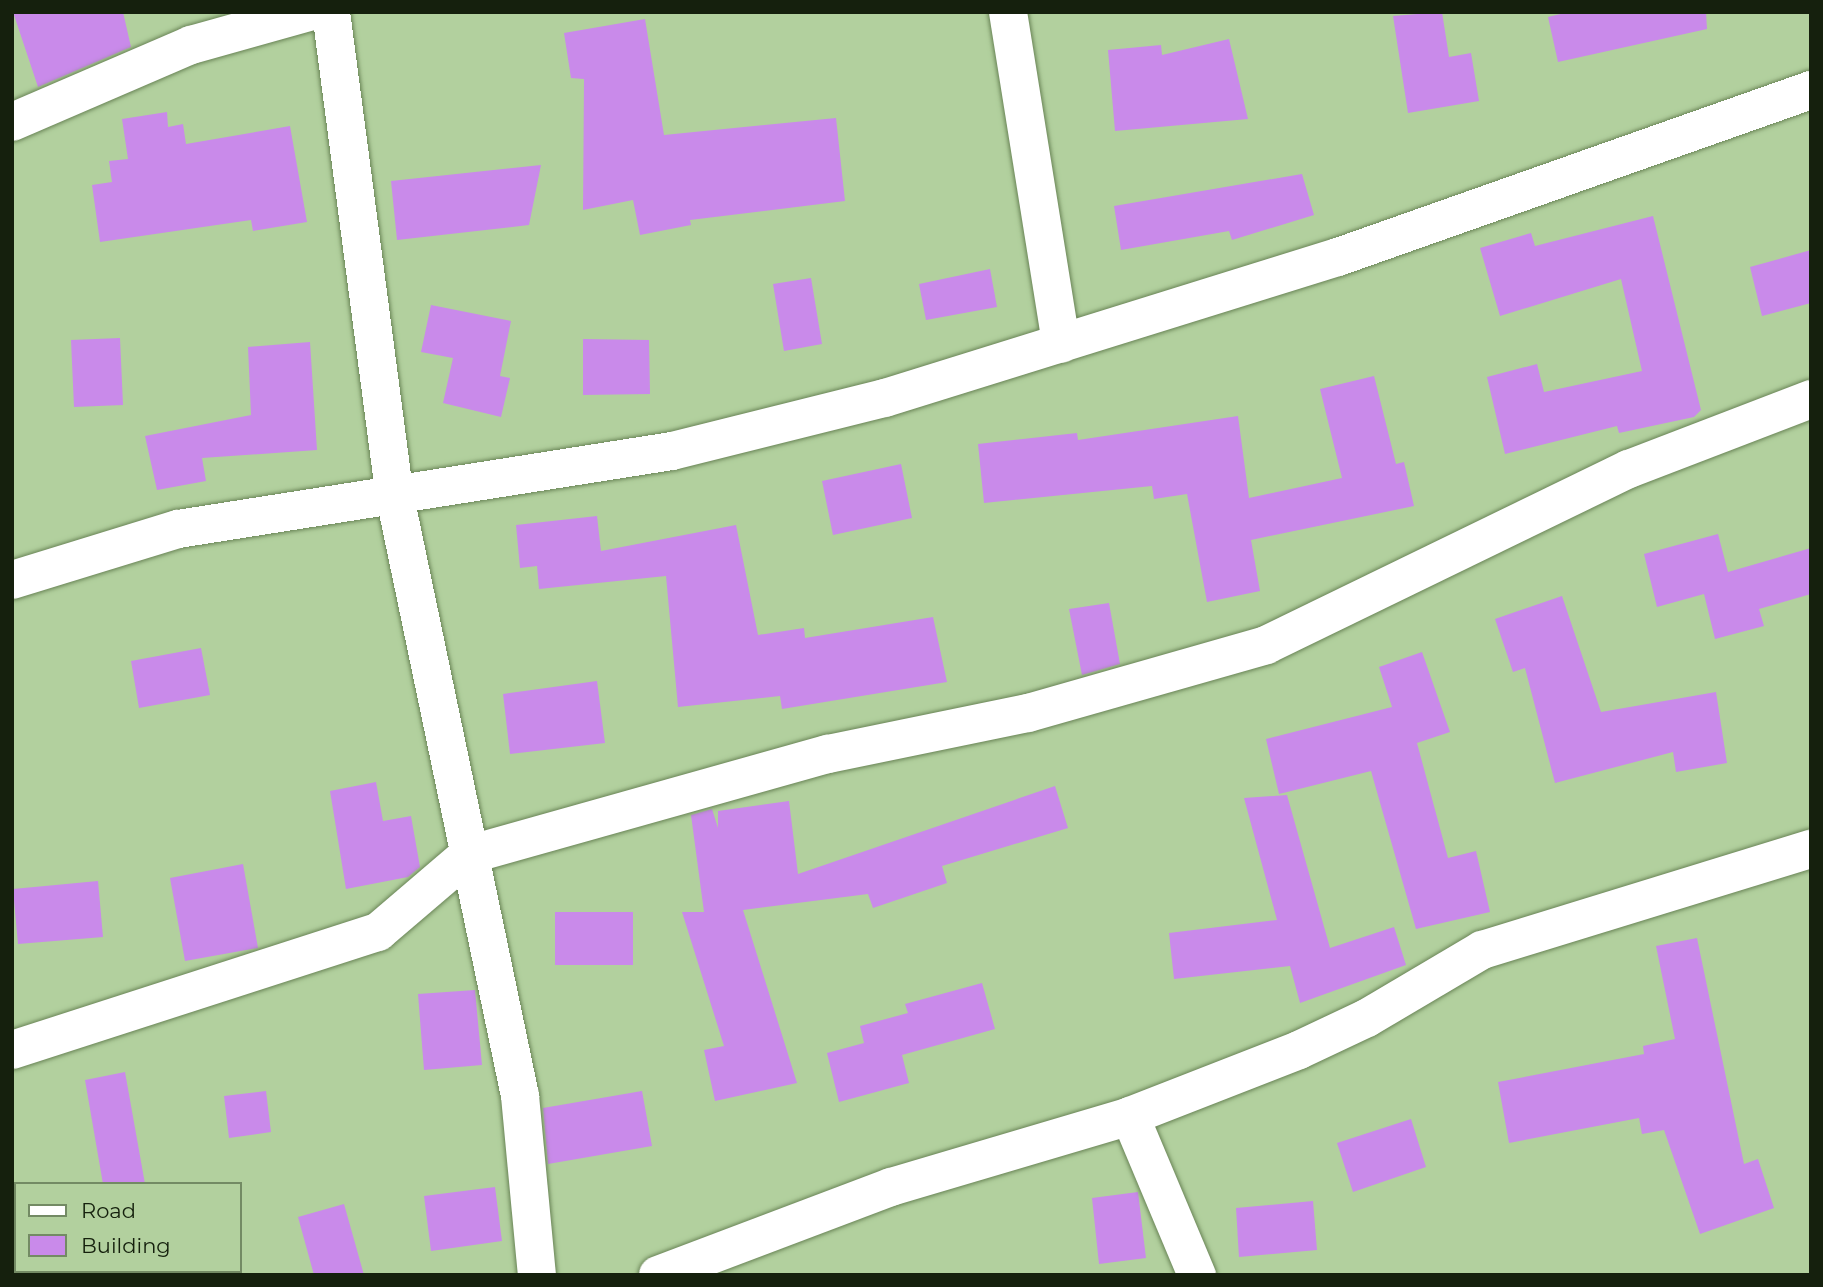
<!DOCTYPE html>
<html>
<head>
<meta charset="utf-8">
<style>
  body { margin:0 }
  #map { position:relative; width:1823px; height:1287px; overflow:hidden; background:#b2d09e; font-family:Montserrat,sans-serif }
  div>[style] { position:absolute }
  .building>* { inset:0; background:#c98aea }
  .roads { filter:drop-shadow(0 0 2px #698456) drop-shadow(0 0 2px #698456) }
  .minor>* { height:38px; margin:-19px; padding:0 19px; transform-origin:19px; border-radius:19px; background:#fff }
  span { translate:-50% -50%; white-space:nowrap; text-align:center; line-height:1.15; -webkit-text-stroke:5px #b2d09e; paint-order:stroke }
  .frame { position:absolute; inset:0; border:14px solid #15200d; pointer-events:none }
  .legend { position:absolute; left:14px; top:1182px; width:228px; height:91px; box-sizing:border-box; background:#b2d09e; border:2px solid #738a64; margin:0; padding:9px 12px; list-style:none; font-size:21px; color:#15200d }
  .legend li { display:flex; align-items:center; gap:14px; height:35px }
  .legend b { width:35px; border:2px solid #738a64 }
</style>
</head>
<body>
<div id="map">
  <div class="building">
    <div style="clip-path:polygon(13px 12px,123px 12px,131px 47px,38px 87px)"></div>
    <div style="clip-path:polygon(1442px 12px,1449px 57px,1471px 53px,1479px 101px,1408px 113px,1393px 16px)"></div>
    <div style="clip-path:polygon(1569px 12px,1706px 12px,1707px 29px,1558px 62px,1548px 17px)"></div>
    <div style="clip-path:polygon(645px 19px,664px 135px,836px 118px,845px 201px,690px 220px,691px 225px,640px 235px,633px 200px,583px 210px,584px 79px,571px 78px,564px 33px)"></div>
    <div style="clip-path:polygon(1229px 39px,1248px 119px,1115px 131px,1108px 50px,1161px 45px,1162px 55px)"></div>
    <div style="clip-path:polygon(167px 112px,168px 127px,183px 124px,186px 144px,290px 126px,307px 222px,253px 231px,251px 220px,100px 242px,92px 185px,112px 182px,109px 161px,128px 159px,122px 119px)"></div>
    <div style="clip-path:polygon(541px 165px,529px 225px,397px 240px,391px 181px)"></div>
    <div style="clip-path:polygon(1302px 174px,1314px 215px,1232px 240px,1229px 231px,1121px 250px,1114px 206px)"></div>
    <div style="clip-path:polygon(1653px 216px,1701px 410px,1694px 417px,1619px 433px,1617px 426px,1505px 454px,1487px 377px,1537px 364px,1544px 392px,1642px 371px,1621px 279px,1500px 316px,1480px 248px,1531px 233px,1535px 246px)"></div>
    <div style="clip-path:polygon(1811px 250px,1811px 303px,1762px 316px,1750px 267px)"></div>
    <div style="clip-path:polygon(990px 269px,997px 307px,926px 320px,919px 284px)"></div>
    <div style="clip-path:polygon(811px 278px,822px 344px,784px 351px,773px 284px)"></div>
    <div style="clip-path:polygon(431px 305px,511px 321px,500px 376px,510px 378px,501px 417px,443px 403px,453px 358px,421px 352px)"></div>
    <div style="clip-path:polygon(120px 338px,123px 405px,74px 407px,71px 340px)"></div>
    <div style="clip-path:polygon(583px 339px,649px 340px,650px 394px,583px 395px)"></div>
    <div style="clip-path:polygon(310px 342px,317px 450px,202px 458px,206px 481px,157px 490px,145px 436px,251px 415px,248px 347px)"></div>
    <div style="clip-path:polygon(1374px 376px,1396px 464px,1404px 462px,1414px 506px,1251px 540px,1260px 591px,1207px 602px,1187px 494px,1154px 499px,1152px 486px,984px 503px,978px 444px,1077px 433px,1078px 440px,1238px 416px,1249px 498px,1342px 478px,1320px 389px)"></div>
    <div style="clip-path:polygon(901px 464px,912px 518px,833px 535px,822px 481px)"></div>
    <div style="clip-path:polygon(597px 516px,601px 551px,736px 525px,758px 635px,804px 628px,805px 638px,933px 617px,947px 682px,782px 709px,780px 696px,678px 707px,666px 576px,539px 589px,537px 566px,520px 568px,516px 525px)"></div>
    <div style="clip-path:polygon(1718px 534px,1728px 572px,1811px 548px,1811px 594px,1759px 609px,1764px 626px,1715px 639px,1704px 594px,1657px 607px,1644px 554px)"></div>
    <div style="clip-path:polygon(1562px 596px,1601px 712px,1716px 692px,1727px 763px,1676px 772px,1673px 752px,1555px 783px,1525px 668px,1513px 672px,1495px 619px)"></div>
    <div style="clip-path:polygon(1109px 603px,1120px 664px,1082px 675px,1069px 609px)"></div>
    <div style="clip-path:polygon(201px 648px,210px 695px,139px 708px,131px 661px)"></div>
    <div style="clip-path:polygon(1422px 652px,1450px 732px,1417px 743px,1448px 858px,1476px 851px,1490px 912px,1416px 929px,1371px 771px,1279px 794px,1266px 739px,1392px 707px,1379px 667px)"></div>
    <div style="clip-path:polygon(597px 681px,605px 743px,510px 754px,503px 694px)"></div>
    <div style="clip-path:polygon(376px 782px,383px 821px,411px 816px,420px 867px,408px 877px,346px 889px,330px 791px)"></div>
    <div style="clip-path:polygon(1055px 786px,1068px 828px,942px 866px,947px 883px,873px 908px,868px 894px,743px 910px,797px 1083px,715px 1101px,704px 1050px,724px 1046px,682px 912px,704px 912px,691px 815px,712px 809px,718px 828px,718px 811px,789px 801px,798px 874px)"></div>
    <div style="clip-path:polygon(1287px 795px,1330px 948px,1394px 927px,1406px 965px,1300px 1003px,1290px 966px,1174px 979px,1169px 933px,1277px 920px,1244px 798px)"></div>
    <div style="clip-path:polygon(243px 864px,258px 948px,185px 961px,170px 878px)"></div>
    <div style="clip-path:polygon(98px 881px,103px 937px,18px 944px,13px 889px)"></div>
    <div style="clip-path:polygon(555px 912px,633px 912px,633px 965px,555px 965px)"></div>
    <div style="clip-path:polygon(1697px 938px,1744px 1164px,1758px 1159px,1774px 1208px,1700px 1234px,1664px 1130px,1642px 1134px,1639px 1118px,1509px 1143px,1498px 1082px,1644px 1054px,1643px 1046px,1675px 1039px,1656px 946px)"></div>
    <div style="clip-path:polygon(982px 983px,995px 1029px,902px 1055px,909px 1083px,839px 1102px,827px 1053px,864px 1043px,860px 1026px,908px 1013px,905px 1004px)"></div>
    <div style="clip-path:polygon(475px 990px,482px 1065px,424px 1070px,418px 994px)"></div>
    <div style="clip-path:polygon(125px 1072px,145px 1184px,103px 1184px,85px 1080px)"></div>
    <div style="clip-path:polygon(266px 1091px,271px 1132px,229px 1138px,224px 1096px)"></div>
    <div style="clip-path:polygon(642px 1091px,652px 1146px,548px 1164px,543px 1108px)"></div>
    <div style="clip-path:polygon(1411px 1119px,1426px 1167px,1353px 1192px,1337px 1143px)"></div>
    <div style="clip-path:polygon(495px 1187px,502px 1241px,431px 1251px,424px 1196px)"></div>
    <div style="clip-path:polygon(1138px 1192px,1146px 1258px,1099px 1264px,1092px 1198px)"></div>
    <div style="clip-path:polygon(1313px 1201px,1317px 1250px,1239px 1257px,1236px 1208px)"></div>
    <div style="clip-path:polygon(344px 1204px,364px 1275px,314px 1275px,298px 1217px)"></div>
  </div>
  <div class="roads">
    <div class="minor">
      <div style="left:331px;top:12px;width:489px;rotate:82.5deg"></div>
      <div style="left:395px;top:497px;width:612px;rotate:78.21deg"></div>
      <div style="left:520px;top:1096px;width:180px;rotate:84.6deg"></div>
      <div style="left:1008px;top:12px;width:336px;rotate:80.9deg"></div>
      <div style="left:12px;top:122px;width:195px;rotate:-23.3deg"></div>
      <div style="left:191px;top:45px;width:123px;rotate:-15.6deg"></div>
      <div style="left:12px;top:580px;width:174px;rotate:-17.1deg"></div>
      <div style="left:178px;top:529px;width:500px;rotate:-8.97deg"></div>
      <div style="left:672px;top:451px;width:219px;rotate:-14deg"></div>
      <div style="left:885px;top:398px;width:474px;rotate:-17.3deg"></div>
      <div style="left:1338px;top:257px;width:502px;rotate:-19.45deg"></div>
      <div style="left:12px;top:1050px;width:385px;rotate:-17.9deg"></div>
      <div style="left:378px;top:932px;width:118px;rotate:-40.5deg"></div>
      <div style="left:468px;top:855px;width:374px;rotate:-15.7deg"></div>
      <div style="left:828px;top:754px;width:204px;rotate:-11.6deg"></div>
      <div style="left:1028px;top:713px;width:248px;rotate:-15.9deg"></div>
      <div style="left:1266px;top:645px;width:403px;rotate:-25.9deg"></div>
      <div style="left:1629px;top:469px;width:195px;rotate:-21deg"></div>
      <div style="left:1130px;top:1116px;width:173px;rotate:67.2deg"></div>
      <div style="left:658px;top:1275px;width:249px;rotate:-20.7deg"></div>
      <div style="left:891px;top:1187px;width:249px;rotate:-16.5deg"></div>
      <div style="left:1130px;top:1116px;width:181px;rotate:-21.3deg"></div>
      <div style="left:1299px;top:1050px;width:75px;rotate:-25.2deg"></div>
      <div style="left:1367px;top:1018px;width:134px;rotate:-30.6deg"></div>
      <div style="left:1482px;top:950px;width:344px;rotate:-17.1deg"></div>
    </div>
  </div>
  <div class="frame"></div>
  <ul class="legend">
  <li><b style="height:9px;background:#fff"></b>Road</li>
  <li><b style="height:19px;background:#c98aea"></b>Building</li>
  </ul>
</div>
</body>
</html>
